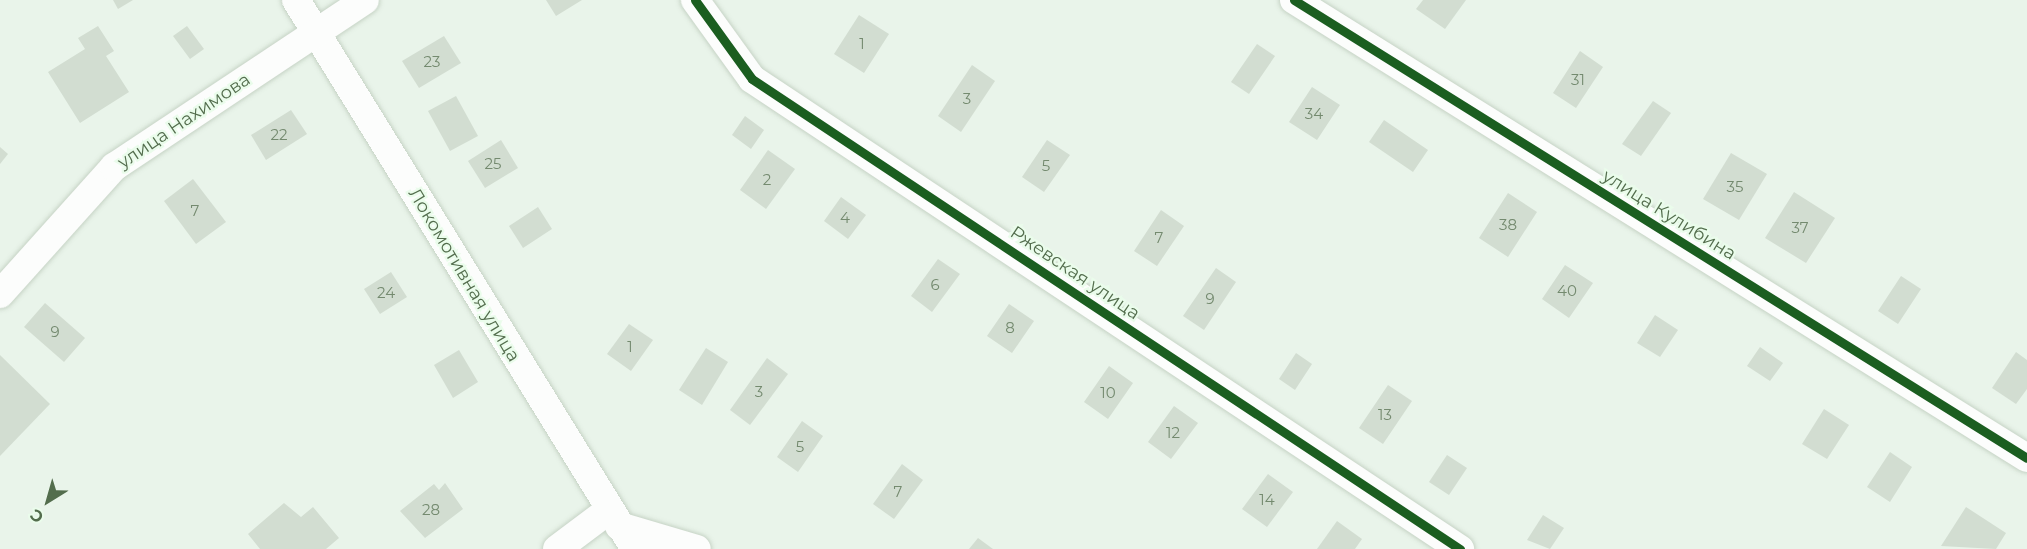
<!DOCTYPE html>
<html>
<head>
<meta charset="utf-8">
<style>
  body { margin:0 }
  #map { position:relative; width:2027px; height:549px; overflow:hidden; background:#e9f4ea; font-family:Montserrat,sans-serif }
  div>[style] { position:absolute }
  .building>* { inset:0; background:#d2ddd1 }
  .roads { filter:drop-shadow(0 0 2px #c6d3c5) drop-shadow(0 0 2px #c6d3c5) }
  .street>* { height:28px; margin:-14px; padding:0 14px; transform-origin:14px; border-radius:14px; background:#fcfdfc }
  .cycleway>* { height:9px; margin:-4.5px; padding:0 4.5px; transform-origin:4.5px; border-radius:4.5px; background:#1b5e20 }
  span { translate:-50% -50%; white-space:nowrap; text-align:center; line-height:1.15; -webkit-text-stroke:4.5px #eafceb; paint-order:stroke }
  .number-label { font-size:15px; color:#748a6f }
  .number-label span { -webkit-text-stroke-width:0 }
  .street-label { font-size:18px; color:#536d4d }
  .north { position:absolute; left:18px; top:471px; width:60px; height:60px; -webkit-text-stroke:4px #eafceb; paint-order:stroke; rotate:217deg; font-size:16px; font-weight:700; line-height:24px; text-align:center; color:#536d4d }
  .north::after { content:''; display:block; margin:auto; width:21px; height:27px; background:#536d4d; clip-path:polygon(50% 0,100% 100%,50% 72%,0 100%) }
</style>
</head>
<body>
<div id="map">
  <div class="building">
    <div style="clip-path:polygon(113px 0,133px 0,118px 9px)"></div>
    <div style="clip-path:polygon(546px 0,582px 0,556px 16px)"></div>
    <div style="clip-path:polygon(1423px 0,1466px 0,1445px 29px,1416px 9px)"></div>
    <div style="clip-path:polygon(859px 15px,889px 34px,864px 73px,834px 54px)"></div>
    <div style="clip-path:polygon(98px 26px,114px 51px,106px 56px,129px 92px,80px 123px,48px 72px,85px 49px,78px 38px)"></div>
    <div style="clip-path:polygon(187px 26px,204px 49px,190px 59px,173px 36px)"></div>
    <div style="clip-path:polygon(444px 36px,461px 63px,419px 88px,402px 61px)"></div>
    <div style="clip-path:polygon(1257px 44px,1275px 56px,1249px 94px,1231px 82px)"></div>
    <div style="clip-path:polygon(1580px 51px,1603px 67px,1576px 108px,1553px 93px)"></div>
    <div style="clip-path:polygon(972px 65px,995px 81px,961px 132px,938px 116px)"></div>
    <div style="clip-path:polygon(1312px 87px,1340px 105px,1317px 140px,1289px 122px)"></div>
    <div style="clip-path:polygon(456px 96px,478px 136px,450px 151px,428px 111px)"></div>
    <div style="clip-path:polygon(1653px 101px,1671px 113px,1641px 156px,1622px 144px)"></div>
    <div style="clip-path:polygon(291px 110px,307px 134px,266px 160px,251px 135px)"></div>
    <div style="clip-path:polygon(745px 116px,764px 130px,751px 149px,732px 135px)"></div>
    <div style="clip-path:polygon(1384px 120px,1428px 150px,1413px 172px,1369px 142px)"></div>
    <div style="clip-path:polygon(501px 140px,518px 168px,485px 188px,468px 161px)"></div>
    <div style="clip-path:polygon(1047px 140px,1070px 155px,1044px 192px,1022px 177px)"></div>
    <div style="clip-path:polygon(0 147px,8px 154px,0 164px)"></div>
    <div style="clip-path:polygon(768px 150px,795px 169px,766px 209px,740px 190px)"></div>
    <div style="clip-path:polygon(1731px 153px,1767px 174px,1739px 220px,1703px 199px)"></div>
    <div style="clip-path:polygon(193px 179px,226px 222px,196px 244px,164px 201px)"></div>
    <div style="clip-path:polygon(1794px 192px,1835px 218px,1806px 263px,1765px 238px)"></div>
    <div style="clip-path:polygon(1508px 193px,1537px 212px,1508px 257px,1479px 238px)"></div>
    <div style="clip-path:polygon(841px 197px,866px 215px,848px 239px,824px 221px)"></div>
    <div style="clip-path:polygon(538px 207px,552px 229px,523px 248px,509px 226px)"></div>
    <div style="clip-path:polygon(1161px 210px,1184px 226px,1157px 266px,1134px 251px)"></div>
    <div style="clip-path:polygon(938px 259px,960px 274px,932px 312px,911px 296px)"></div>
    <div style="clip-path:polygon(1565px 265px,1593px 283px,1569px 318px,1542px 299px)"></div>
    <div style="clip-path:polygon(1216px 268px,1236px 282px,1204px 330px,1183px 316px)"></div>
    <div style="clip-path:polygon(391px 272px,407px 297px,380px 314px,364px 289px)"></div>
    <div style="clip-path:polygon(1901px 276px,1921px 289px,1898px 324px,1878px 311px)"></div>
    <div style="clip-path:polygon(45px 303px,85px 338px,64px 362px,24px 327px)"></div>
    <div style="clip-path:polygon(1009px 304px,1034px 321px,1012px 353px,987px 336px)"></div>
    <div style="clip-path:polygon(1655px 315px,1678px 330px,1660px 357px,1637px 343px)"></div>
    <div style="clip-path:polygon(629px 324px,653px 340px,631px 371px,607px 354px)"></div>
    <div style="clip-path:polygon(1760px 347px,1783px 363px,1770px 381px,1747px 366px)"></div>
    <div style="clip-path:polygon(706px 348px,728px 362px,702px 405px,679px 390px)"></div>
    <div style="clip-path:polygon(459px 350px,478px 382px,453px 398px,434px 365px)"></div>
    <div style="clip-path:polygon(2016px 352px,2027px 360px,2027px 389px,2016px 404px,1992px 388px)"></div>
    <div style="clip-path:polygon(1296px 353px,1312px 364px,1295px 390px,1279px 379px)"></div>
    <div style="clip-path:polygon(0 355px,50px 404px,0 456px)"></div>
    <div style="clip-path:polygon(767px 358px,788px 374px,750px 425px,730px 410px)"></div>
    <div style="clip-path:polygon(1109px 366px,1133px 383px,1108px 419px,1084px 402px)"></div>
    <div style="clip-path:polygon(1388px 385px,1412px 401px,1383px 444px,1359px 428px)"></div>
    <div style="clip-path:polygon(1174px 406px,1198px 423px,1171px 459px,1148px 442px)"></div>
    <div style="clip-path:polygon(1824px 409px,1849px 425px,1827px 459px,1802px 444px)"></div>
    <div style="clip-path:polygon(802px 421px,823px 436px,798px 472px,777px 457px)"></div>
    <div style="clip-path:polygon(1890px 452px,1912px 467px,1890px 502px,1867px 487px)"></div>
    <div style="clip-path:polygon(1447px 455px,1467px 468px,1449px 495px,1429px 482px)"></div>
    <div style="clip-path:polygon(902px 464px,923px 480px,894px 519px,873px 504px)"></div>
    <div style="clip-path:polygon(1268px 474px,1293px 492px,1267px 527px,1242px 509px)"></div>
    <div style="clip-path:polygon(445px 483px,463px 509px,425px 538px,400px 511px,434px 484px,439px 490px)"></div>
    <div style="clip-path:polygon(284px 503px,301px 517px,313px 507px,339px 538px,326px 549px,260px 549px,248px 534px)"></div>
    <div style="clip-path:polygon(1966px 507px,2006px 533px,1996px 549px,1941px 546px)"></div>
    <div style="clip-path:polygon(1543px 515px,1564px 528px,1550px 549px,1527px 540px)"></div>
    <div style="clip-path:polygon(1337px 521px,1362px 539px,1355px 549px,1317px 549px)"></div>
    <div style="clip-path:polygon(978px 538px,993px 549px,969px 549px)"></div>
  </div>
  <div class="roads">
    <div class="street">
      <div style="left:296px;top:0;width:645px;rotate:58.31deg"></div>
      <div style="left:695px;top:0;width:97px;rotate:54.2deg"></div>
      <div style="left:752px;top:79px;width:850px;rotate:33.58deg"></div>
      <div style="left:1294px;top:0;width:864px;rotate:32deg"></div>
      <div style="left:0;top:294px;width:171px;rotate:-48.1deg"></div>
      <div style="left:114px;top:167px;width:301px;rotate:-33.6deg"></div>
      <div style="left:619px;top:526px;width:81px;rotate:16.4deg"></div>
      <div style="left:557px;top:549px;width:65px;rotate:-36.9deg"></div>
    </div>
  </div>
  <div class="cycleway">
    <div style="left:695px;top:0;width:97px;rotate:54.2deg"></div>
    <div style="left:752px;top:79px;width:850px;rotate:33.58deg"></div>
    <div style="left:1294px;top:0;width:864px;rotate:32deg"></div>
  </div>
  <div class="number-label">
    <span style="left:862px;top:44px">1</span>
    <span style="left:432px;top:62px">23</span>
    <span style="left:1578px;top:80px">31</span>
    <span style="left:967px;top:99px">3</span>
    <span style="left:1314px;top:114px">34</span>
    <span style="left:279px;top:135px">22</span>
    <span style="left:493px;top:164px">25</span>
    <span style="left:1046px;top:166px">5</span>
    <span style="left:767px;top:180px">2</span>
    <span style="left:1735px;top:187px">35</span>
    <span style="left:195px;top:211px">7</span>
    <span style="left:845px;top:218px">4</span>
    <span style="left:1508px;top:225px">38</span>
    <span style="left:1800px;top:228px">37</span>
    <span style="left:1159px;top:238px">7</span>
    <span style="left:935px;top:285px">6</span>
    <span style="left:1567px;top:291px">40</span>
    <span style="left:386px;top:293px">24</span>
    <span style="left:1210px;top:299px">9</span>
    <span style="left:1010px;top:328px">8</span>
    <span style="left:55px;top:332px">9</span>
    <span style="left:630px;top:347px">1</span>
    <span style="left:759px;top:392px">3</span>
    <span style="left:1108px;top:393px">10</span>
    <span style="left:1385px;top:415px">13</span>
    <span style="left:1173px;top:433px">12</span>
    <span style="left:800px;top:447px">5</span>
    <span style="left:898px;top:492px">7</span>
    <span style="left:1267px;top:500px">14</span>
    <span style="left:431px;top:510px">28</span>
  </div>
  <div class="street-label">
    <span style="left:184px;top:121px;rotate:-34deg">улица Нахимова</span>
    <span style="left:1669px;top:215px;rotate:32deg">улица Кулибина</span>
    <span style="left:1075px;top:273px;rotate:34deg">Ржевская улица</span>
    <span style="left:464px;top:275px;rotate:59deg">Локомотивная улица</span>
  </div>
  <div class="north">С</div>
</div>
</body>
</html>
